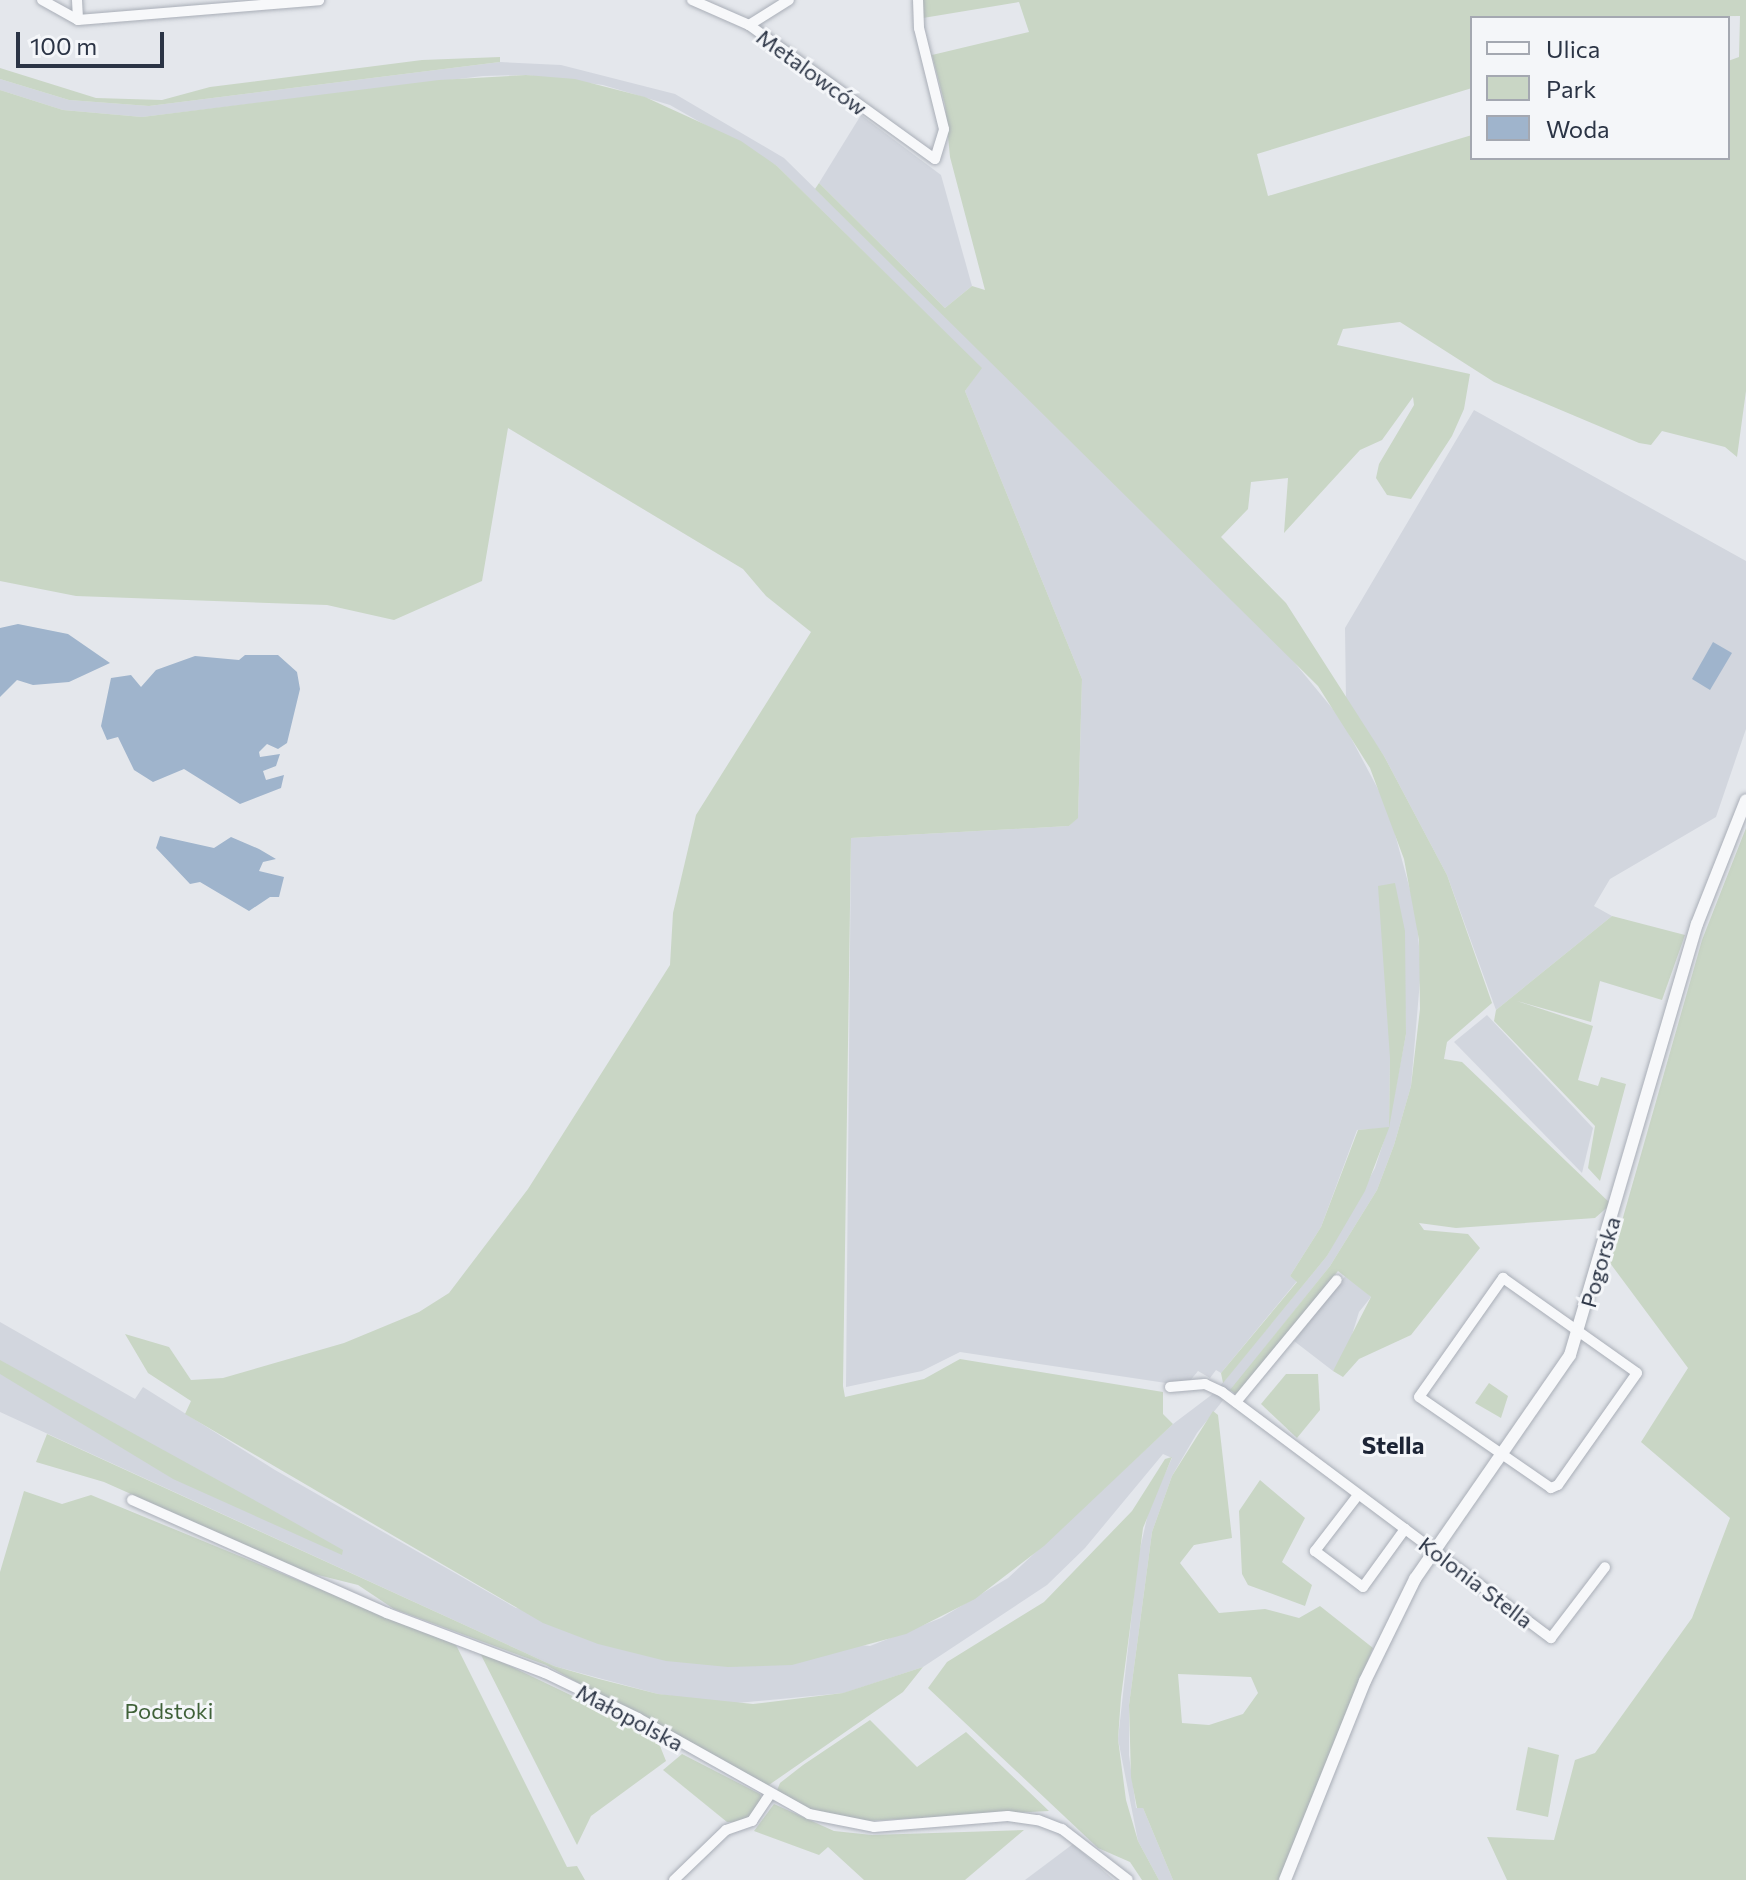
<!DOCTYPE html>
<html>
<head>
<meta charset="utf-8">
<style>
  body { margin:0 }
  #map { position:relative; width:1746px; height:1880px; overflow:hidden; background:#e4e7ec; font-family:Commissioner,sans-serif }
  div>[style] { position:absolute }
  .built>* { inset:0; background:#d2d6de }
  .green>* { inset:0; background:#c9d6c5 }
  .water>* { inset:0; background:#9fb4cc }
  .roads { filter:drop-shadow(0 0 2px #a9aeb7) drop-shadow(0 0 2px #a9aeb7) }
  .minor>* { height:10px; margin:-5px; padding:0 5px; transform-origin:5px; border-radius:5px; background:#f7f8fa }
  .tertiary>* { height:12px; margin:-6px; padding:0 6px; transform-origin:6px; border-radius:6px; background:#f7f8fa }
  span { translate:-50% -50%; white-space:nowrap; text-align:center; line-height:1.15; -webkit-text-stroke:6px #f4f6f9; paint-order:stroke }
  .street-label { font-size:22px; color:#2b3445 }
  .park-label { font-size:22px; color:#3f6138 }
  .neighbourhood-label { font-size:24px; color:#1d2536; font-weight:700 }
  .legend { position:absolute; left:1470px; top:16px; width:260px; height:144px; box-sizing:border-box; background:#f4f6f9; border:2px solid #a4a8b1; margin:0; padding:10px 14px; list-style:none; font-size:24px; color:#2b3445 }
  .legend li { display:flex; align-items:center; gap:16px; height:40px }
  .legend b { width:40px; border:2px solid #a4a8b1 }
  .scale { position:absolute; left:16px; top:32px; width:148px; height:36px; box-sizing:border-box; border:4px solid #2b3445; border-top:0; padding-left:10px; font-size:24px; line-height:28px; white-space:nowrap; color:#2b3445; -webkit-text-stroke:6px #f4f6f9; paint-order:stroke }
</style>
</head>
<body>
<div id="map">
  <div class="built">
    <div style="clip-path:polygon(evenodd,500px 62px,561px 65px,675px 94px,784px 158px,1285px 651px,1341px 719px,1388px 808px,1416px 912px,1421px 969px,1411px 1086px,1394px 1145px,1377px 1190px,1330px 1266px,1197px 1433px,1172px 1476px,1152px 1532px,1129px 1705px,1129px 1755px,1136px 1808px,1143px 1808px,1173px 1880px,1159px 1880px,1138px 1841px,1118px 1739px,1138px 1558px,1149px 1509px,1172px 1458px,1163px 1454px,1085px 1548px,1047px 1585px,923px 1667px,844px 1693px,726px 1704px,658px 1694px,554px 1666px,0 1412px,0 1322px,135px 1399px,143px 1387px,275px 1470px,516px 1608px,870px 1646px,941px 1618px,1008px 1578px,1173px 1424px,1214px 1393px,1327px 1256px,1375px 1168px,1388px 1128px,1357px 1130px,1321px 1227px,1290px 1276px,1297px 1281px,1221px 1373px,1216px 1370px,1210px 1378px,1198px 1371px,1189px 1382px,1166px 1383px,960px 1352px,922px 1371px,846px 1387px,851px 838px,1069px 826px,1078px 817px,1082px 679px,965px 391px,981px 368px,777px 166px,670px 105px,603px 85px,526px 75px,483px 76px,142px 117px,63px 110px,0 90px,0 79px,69px 100px,149px 106px,500px 62px,1405px 1007px,1406px 1034px,1389px 1123px,1390px 1058px,1405px 1007px)"></div>
    <div style="clip-path:polygon(861px 115px,941px 175px,972px 286px,945px 308px,819px 183px)"></div>
    <div style="clip-path:polygon(1474px 410px,1746px 561px,1746px 729px,1716px 817px,1610px 879px,1594px 906px,1612px 916px,1496px 1010px,1447px 875px,1384px 756px,1346px 701px,1345px 628px)"></div>
    <div style="clip-path:polygon(1487px 1015px,1593px 1128px,1582px 1173px,1454px 1042px)"></div>
    <div style="clip-path:polygon(1346px 1275px,1371px 1297px,1359px 1312px,1347px 1351px,1333px 1371px,1294px 1341px)"></div>
    <div style="clip-path:polygon(1073px 1844px,1114px 1880px,1025px 1880px)"></div>
  </div>
  <div class="green">
    <div style="clip-path:polygon(evenodd,923px 0,1746px 0,1746px 391px,1737px 457px,1725px 447px,1662px 431px,1651px 445px,1639px 443px,1494px 382px,1400px 322px,1343px 329px,1337px 345px,1470px 374px,1464px 409px,1452px 436px,1411px 499px,1387px 495px,1376px 478px,1379px 464px,1414px 405px,1413px 397px,1382px 440px,1360px 450px,1284px 533px,1288px 478px,1251px 482px,1248px 509px,1221px 537px,1286px 603px,1384px 756px,1447px 875px,1492px 1003px,1447px 1042px,1444px 1059px,1462px 1062px,1611px 1204px,1595px 1218px,1456px 1228px,1419px 1223px,1424px 1230px,1468px 1234px,1480px 1248px,1411px 1335px,1359px 1359px,1343px 1377px,1333px 1371px,1371px 1297px,1338px 1271px,1237px 1395px,1230px 1390px,1330px 1266px,1377px 1190px,1394px 1145px,1411px 1086px,1420px 1009px,1419px 940px,1404px 859px,1370px 768px,1318px 686px,815px 189px,819px 183px,945px 308px,972px 286px,985px 290px,950px 157px,945px 105px,932px 55px,1029px 32px,1019px 2px,923px 18px,923px 0,1740px 16px,1739px 57px,1728px 61px,1728px 158px,1472px 158px,1472px 135px,1268px 196px,1257px 154px,1472px 88px,1472px 18px,1740px 16px)"></div>
    <div style="clip-path:polygon(500px 57px,500px 62px,149px 106px,69px 100px,0 79px,0 68px,96px 98px,162px 100px,210px 87px,422px 60px)"></div>
    <div style="clip-path:polygon(526px 75px,575px 79px,645px 97px,741px 141px,777px 166px,982px 368px,965px 391px,1082px 679px,1078px 818px,1069px 826px,851px 838px,843px 1386px,845px 1397px,924px 1379px,960px 1359px,1163px 1392px,1163px 1414px,1173px 1424px,1044px 1546px,975px 1599px,906px 1634px,792px 1665px,728px 1667px,666px 1661px,598px 1644px,543px 1623px,185px 1414px,191px 1401px,148px 1373px,125px 1334px,169px 1347px,191px 1380px,223px 1378px,344px 1343px,419px 1312px,449px 1293px,528px 1189px,670px 965px,673px 913px,696px 815px,811px 632px,766px 596px,743px 569px,508px 428px,482px 581px,394px 620px,327px 605px,76px 596px,0 581px,0 90px,63px 110px,142px 117px,439px 80px)"></div>
    <div style="clip-path:polygon(1746px 828px,1746px 1880px,1507px 1880px,1487px 1837px,1554px 1840px,1575px 1760px,1595px 1753px,1692px 1618px,1730px 1518px,1641px 1442px,1688px 1368px,1610px 1263px,1702px 940px)"></div>
    <div style="clip-path:polygon(1395px 883px,1405px 931px,1406px 1034px,1389px 1128px,1365px 1191px,1327px 1256px,1223px 1383px,1221px 1373px,1297px 1282px,1290px 1276px,1321px 1227px,1358px 1130px,1389px 1127px,1390px 1058px,1378px 886px)"></div>
    <div style="clip-path:polygon(1612px 916px,1685px 935px,1662px 1000px,1600px 981px,1591px 1022px,1517px 1001px,1593px 1026px,1578px 1080px,1598px 1086px,1601px 1077px,1626px 1084px,1600px 1181px,1588px 1168px,1595px 1126px,1494px 1021px,1496px 1010px)"></div>
    <div style="clip-path:polygon(0 1360px,265px 1506px,343px 1550px,342px 1555px,173px 1479px,0 1374px)"></div>
    <div style="clip-path:polygon(1286px 1374px,1318px 1374px,1320px 1410px,1297px 1438px,1261px 1404px)"></div>
    <div style="clip-path:polygon(1489px 1383px,1508px 1396px,1501px 1418px,1475px 1403px)"></div>
    <div style="clip-path:polygon(evenodd,1213px 1411px,1218px 1415px,1232px 1538px,1194px 1545px,1180px 1563px,1219px 1613px,1265px 1609px,1299px 1618px,1320px 1606px,1373px 1648px,1279px 1880px,1173px 1880px,1143px 1808px,1137px 1808px,1131px 1777px,1129px 1705px,1152px 1532px,1172px 1476px,1213px 1411px,1178px 1674px,1251px 1677px,1258px 1693px,1243px 1714px,1209px 1725px,1182px 1723px,1178px 1674px)"></div>
    <div style="clip-path:polygon(47px 1434px,554px 1666px,599px 1679px,658px 1694px,753px 1704px,843px 1693px,923px 1667px,903px 1692px,766px 1787px,546px 1665px,394px 1609px,358px 1585px,306px 1572px,104px 1482px,36px 1462px)"></div>
    <div style="clip-path:polygon(1172px 1457px,1143px 1528px,1121px 1697px,1118px 1739px,1126px 1800px,1138px 1841px,1159px 1880px,1142px 1880px,1130px 1862px,1098px 1848px,928px 1688px,947px 1662px,1044px 1602px,1132px 1511px,1165px 1459px)"></div>
    <div style="clip-path:polygon(1260px 1480px,1305px 1518px,1282px 1562px,1312px 1585px,1305px 1606px,1248px 1585px,1242px 1574px,1239px 1511px)"></div>
    <div style="clip-path:polygon(24px 1491px,62px 1504px,91px 1495px,456px 1645px,567px 1867px,577px 1866px,585px 1880px,0 1880px,0 1572px)"></div>
    <div style="clip-path:polygon(479px 1651px,656px 1736px,666px 1761px,591px 1816px,577px 1845px)"></div>
    <div style="clip-path:polygon(870px 1720px,917px 1767px,966px 1732px,1049px 1811px,863px 1821px,812px 1810px,776px 1793px,780px 1783px,803px 1765px)"></div>
    <div style="clip-path:polygon(1528px 1747px,1559px 1755px,1548px 1817px,1516px 1810px)"></div>
    <div style="clip-path:polygon(682px 1754px,760px 1794px,762px 1800px,746px 1822px,727px 1822px,663px 1770px)"></div>
    <div style="clip-path:polygon(774px 1804px,834px 1831px,872px 1835px,1024px 1830px,965px 1880px,864px 1880px,828px 1847px,819px 1855px,754px 1831px)"></div>
  </div>
  <div class="water">
    <div style="clip-path:polygon(18px 624px,68px 634px,110px 663px,69px 682px,33px 685px,17px 680px,0 697px,0 628px)"></div>
    <div style="clip-path:polygon(1713px 642px,1732px 653px,1710px 690px,1692px 679px)"></div>
    <div style="clip-path:polygon(245px 655px,278px 655px,297px 672px,300px 689px,287px 743px,278px 749px,267px 744px,259px 752px,260px 757px,280px 754px,276px 766px,263px 771px,266px 780px,284px 775px,281px 788px,240px 804px,184px 769px,153px 782px,134px 770px,118px 737px,107px 740px,101px 726px,111px 678px,131px 675px,141px 687px,156px 670px,195px 656px,239px 660px)"></div>
    <div style="clip-path:polygon(160px 836px,214px 848px,231px 837px,259px 849px,276px 859px,263px 862px,259px 871px,284px 877px,279px 897px,270px 897px,249px 911px,200px 882px,190px 884px,156px 848px)"></div>
  </div>
  <div class="roads">
    <div class="minor">
      <div style="left:42px;top:0;width:41px;rotate:29.1deg"></div>
      <div style="left:78px;top:20px;width:242px;rotate:-4.7deg"></div>
      <div style="left:77px;top:0;width:20px;rotate:87deg"></div>
      <div style="left:692px;top:0;width:62px;rotate:23.7deg"></div>
      <div style="left:749px;top:25px;width:229px;rotate:35.8deg"></div>
      <div style="left:935px;top:159px;width:31px;rotate:-73deg"></div>
      <div style="left:944px;top:129px;width:104px;rotate:-103.9deg"></div>
      <div style="left:919px;top:28px;width:28px;rotate:-92deg"></div>
      <div style="left:749px;top:25px;width:47px;rotate:-32deg"></div>
      <div style="left:1503px;top:1278px;width:164px;rotate:35.3deg"></div>
      <div style="left:1637px;top:1373px;width:137px;rotate:125.2deg"></div>
      <div style="left:1558px;top:1485px;width:8px;rotate:157deg"></div>
      <div style="left:1551px;top:1488px;width:160px;rotate:-145.4deg"></div>
      <div style="left:1419px;top:1397px;width:146px;rotate:-54.8deg"></div>
      <div style="left:1170px;top:1387px;width:35px;rotate:-5deg"></div>
      <div style="left:1205px;top:1384px;width:19px;rotate:25deg"></div>
      <div style="left:1222px;top:1392px;width:411px;rotate:36.8deg"></div>
      <div style="left:1551px;top:1638px;width:89px;rotate:-52.7deg"></div>
      <div style="left:1236px;top:1402px;width:158px;rotate:-50.4deg"></div>
      <div style="left:1358px;top:1495px;width:71px;rotate:127.5deg"></div>
      <div style="left:1315px;top:1551px;width:60px;rotate:36.9deg"></div>
      <div style="left:1363px;top:1587px;width:72px;rotate:-54.1deg"></div>
      <div style="left:132px;top:1500px;width:279px;rotate:23.9deg"></div>
      <div style="left:387px;top:1613px;width:169px;rotate:20.8deg"></div>
      <div style="left:545px;top:1673px;width:103px;rotate:25.8deg"></div>
      <div style="left:638px;top:1718px;width:196px;rotate:29.3deg"></div>
      <div style="left:809px;top:1814px;width:66px;rotate:11.3deg"></div>
      <div style="left:874px;top:1827px;width:134px;rotate:-4.7deg"></div>
      <div style="left:1008px;top:1816px;width:30px;rotate:8deg"></div>
      <div style="left:1038px;top:1820px;width:26px;rotate:21deg"></div>
      <div style="left:1062px;top:1829px;width:83px;rotate:37.7deg"></div>
      <div style="left:674px;top:1880px;width:72px;rotate:-43.9deg"></div>
      <div style="left:726px;top:1830px;width:28px;rotate:-19deg"></div>
      <div style="left:752px;top:1821px;width:30px;rotate:-56deg"></div>
    </div>
    <div class="tertiary">
      <div style="left:1285px;top:1880px;width:214px;rotate:-68.1deg"></div>
      <div style="left:1365px;top:1681px;width:114px;rotate:-63.9deg"></div>
      <div style="left:1415px;top:1579px;width:272px;rotate:-55.3deg"></div>
      <div style="left:1570px;top:1355px;width:449px;rotate:-73.6deg"></div>
      <div style="left:1697px;top:924px;width:133px;rotate:-68.4deg"></div>
    </div>
  </div>
  <div class="street-label">
    <span style="left:812px;top:72px;rotate:36deg">Metalowców</span>
    <span style="left:1600px;top:1262px;rotate:-74deg">Pogorska</span>
    <span style="left:1476px;top:1582px;rotate:37deg">Kolonia Stella</span>
    <span style="left:630px;top:1717px;rotate:28deg">Małopolska</span>
  </div>
  <div class="park-label">
    <span style="left:169px;top:1711px">Podstoki</span>
  </div>
  <div class="neighbourhood-label">
    <span style="left:1393px;top:1445px">Stella</span>
  </div>
  <ul class="legend">
  <li><b style="height:10px;background:#f7f8fa"></b>Ulica</li>
  <li><b style="height:22px;background:#c9d6c5"></b>Park</li>
  <li><b style="height:22px;background:#9fb4cc"></b>Woda</li>
  </ul>
  <div class="scale">100 m</div>
</div>
</body>
</html>
